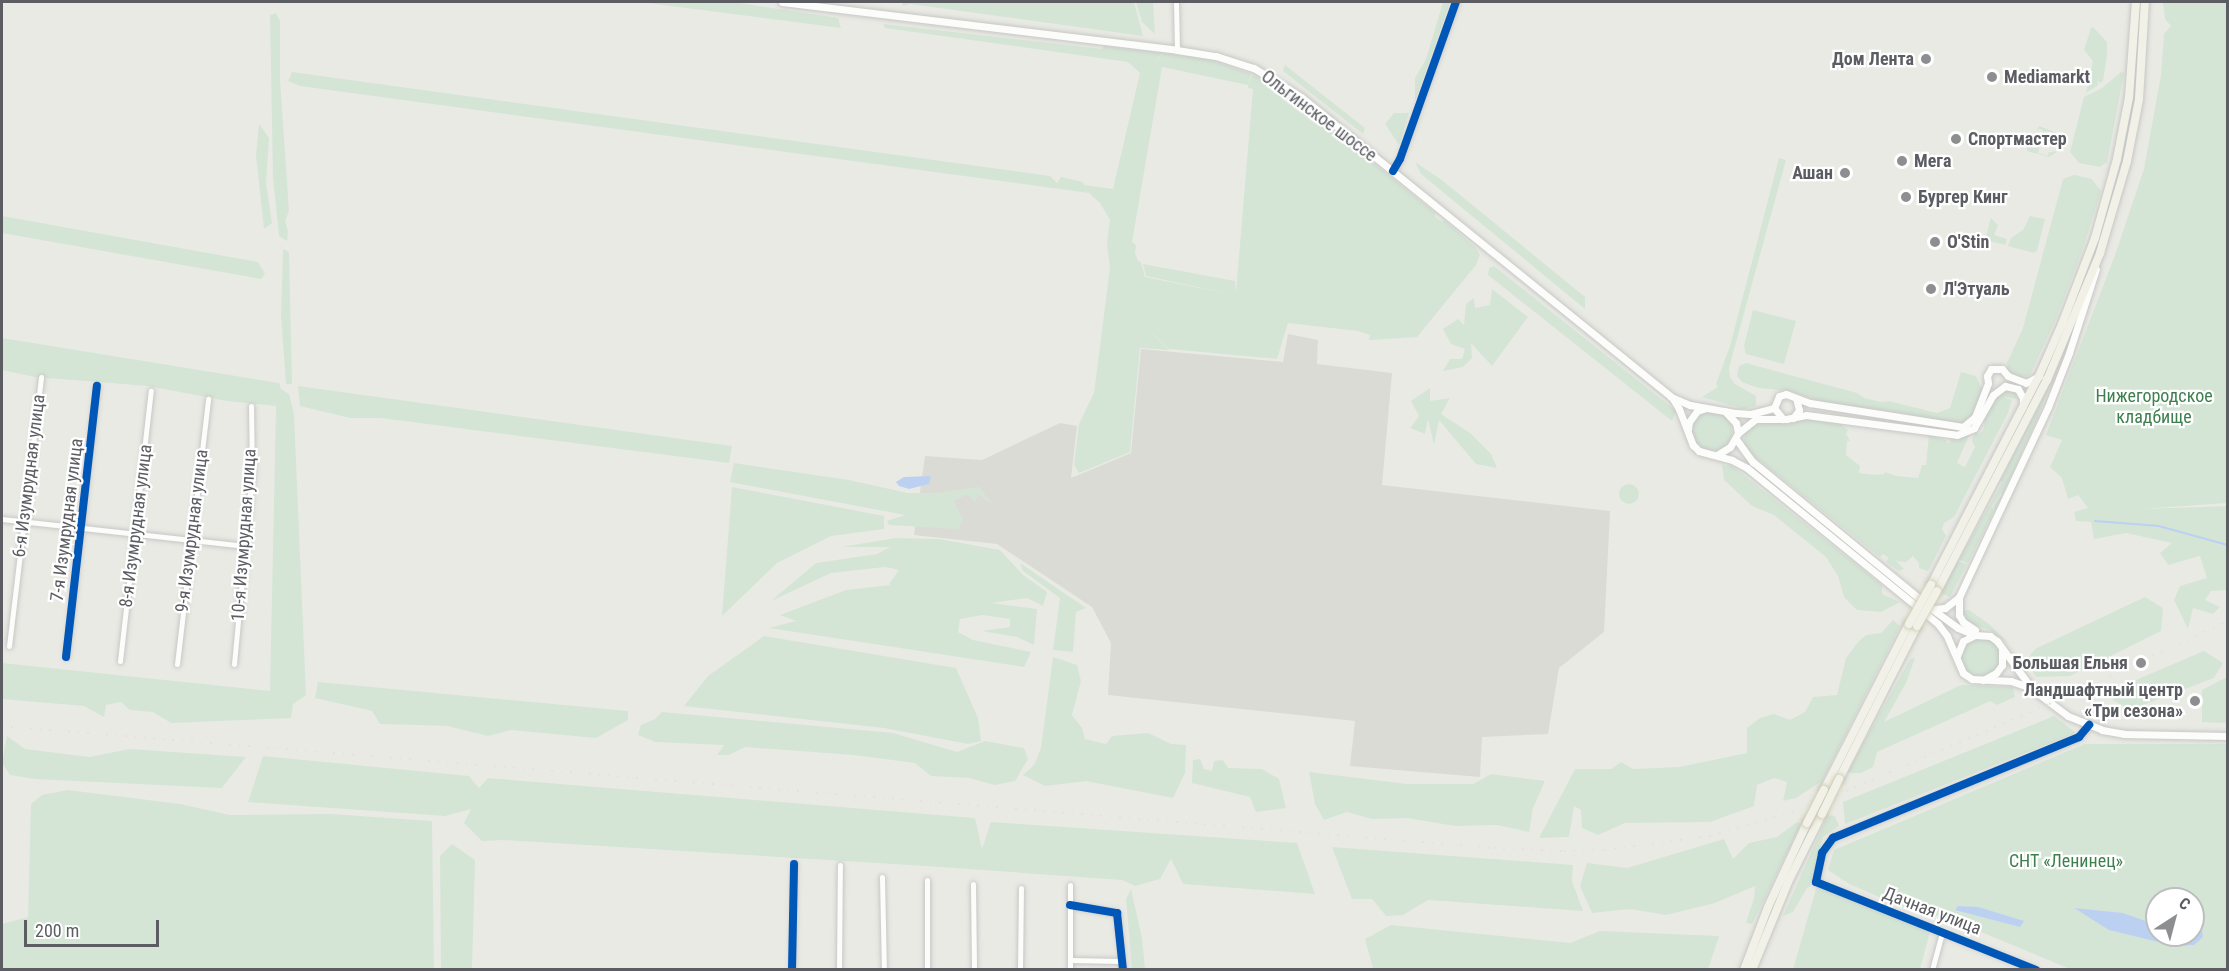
<!DOCTYPE html>
<html>
<head>
<meta charset="utf-8">
<style>
  body { margin:0 }
  #map { position:relative; width:2229px; height:971px; overflow:hidden; background:#eaeae5; font-family:"Roboto Condensed",sans-serif }
  div>[style] { position:absolute }
  .industrial>* { inset:0; background:#dbdbd6 }
  .green>* { inset:0; background:#d4e5d5 }
  .round { border-radius:50% }
  .water>* { inset:0; background:#bcd1f1 }
  .stream>* { height:1.5px; margin:-0.75px; padding:0 0.75px; transform-origin:0.75px; border-radius:0.75px; background:#bcd1f1 }
  .roads { filter:drop-shadow(0 0 2px #c7c7c5) drop-shadow(0 0 2px #c7c7c5) }
  .street>* { height:5px; margin:-2.5px; padding:0 2.5px; transform-origin:2.5px; border-radius:2.5px; background:#fcfcfb }
  .secondary>* { height:7px; margin:-3.5px; padding:0 3.5px; transform-origin:3.5px; border-radius:3.5px; background:#fcfcfb }
  .primary>* { height:8px; margin:-4px; padding:0 4px; transform-origin:4px; border-radius:4px; background:#f1f1e8 }
  .rail>* { height:1.5px; margin-top:-0.75px; transform-origin:0; background:repeating-linear-gradient(90deg,#e2e2e2 0 1.5px,transparent 0 9.5px) }
  .bridges { filter:drop-shadow(0 0 2px #d0cdb5) drop-shadow(0 0 2px #d0cdb5) }
  .primary-bridge>* { height:8px; margin:-4px; padding:0 4px; transform-origin:4px; border-radius:4px; background:#f1f1e8 }
  .cycleway>* { height:8px; margin:-4px; padding:0 4px; transform-origin:4px; border-radius:4px; background:#0057b8 }
  .dots>* { width:16px; height:16px; translate:-50% -50%; box-sizing:border-box; border:3px solid #fff; border-radius:50% }
  span { translate:-50% -50%; white-space:nowrap; text-align:center; line-height:1.15; -webkit-text-stroke:4.5px #fff; paint-order:stroke }
  .poi-label { font-size:18px; color:#5b5d62; font-weight:700 }
  .right { translate:-100% -50%; text-align:right }
  .left { translate:0 -50%; text-align:left }
  .street-label { font-size:18px; color:#5b5d62 }
  .park-label { font-size:18px; color:#3d7f4d }
  .frame { position:absolute; inset:0; border:3px solid #5b5d62; pointer-events:none }
  .north { position:absolute; left:2145px; top:887px; width:60px; height:60px; box-sizing:border-box; background:#fff; border:2px solid #bdbec0; border-radius:50%; rotate:36deg; font-size:16px; font-weight:700; line-height:24px; text-align:center; color:#5b5d62 }
  .north::after { content:''; display:block; margin:auto; width:21px; height:27px; background:#8d8e90; clip-path:polygon(50% 0,100% 100%,50% 72%,0 100%) }
  .scale { position:absolute; left:24px; top:920px; width:135px; height:27px; box-sizing:border-box; border:3px solid #5b5d62; border-top:0; padding-left:8px; font-size:18px; line-height:21px; white-space:nowrap; color:#5b5d62; -webkit-text-stroke:4px #fff; paint-order:stroke }
</style>
</head>
<body>
<div id="map">
  <div class="industrial">
    <div style="clip-path:polygon(1288px 334px,1318px 340px,1317px 364px,1392px 373px,1382px 485px,1610px 511px,1604px 632px,1559px 668px,1548px 734px,1482px 737px,1480px 777px,1350px 766px,1355px 721px,1108px 695px,1111px 643px,1092px 607px,997px 544px,914px 535px,925px 456px,982px 460px,1060px 423px,1077px 426px,1071px 478px,1131px 453px,1141px 349px,1283px 362px)"></div>
  </div>
  <div class="green">
    <div style="clip-path:polygon(640px 2px,733px 2px,838px 18px,841px 28px)"></div>
    <div style="clip-path:polygon(890px 2px,1134px 2px,1143px 36px,910px 4px,903px 6px,902px 3px)"></div>
    <div style="clip-path:polygon(1136px 2px,1153px 2px,1155px 34px,1142px 22px)"></div>
    <div style="clip-path:polygon(1443px 2px,1450px 2px,1415px 101px,1415px 78px,1426px 59px)"></div>
    <div style="clip-path:polygon(2163px 2px,2228px 2px,2227px 503px,2142px 509px,2227px 506px,2227px 590px,2211px 591px,2205px 600px,2220px 607px,2213px 614px,2193px 608px,2188px 629px,2174px 600px,2180px 586px,2207px 578px,2200px 556px,2168px 565px,2160px 553px,2172px 543px,2126px 533px,2094px 539px,2091px 522px,2076px 521px,2074px 512px,2088px 508px,2078px 495px,2068px 499px,2062px 478px,2050px 467px,2062px 440px,2046px 435px,2115px 255px,2144px 169px,2161px 75px,2164px 34px,2171px 26px,2165px 19px)"></div>
    <div style="clip-path:polygon(276px 13px,280px 21px,280px 79px,289px 211px,285px 221px,288px 231px,287px 241px,279px 236px,273px 178px,270px 15px)"></div>
    <div style="clip-path:polygon(evenodd,883px 24px,1102px 49px,1104px 46px,1163px 53px,1154px 63px,1164px 53px,1212px 60px,1251px 74px,1248px 85px,1252px 75px,1256px 76px,1289px 95px,1318px 118px,1435px 213px,1435px 217px,1442px 222px,1444px 220px,1476px 248px,1480px 255px,1476px 265px,1417px 337px,1369px 340px,1370px 335px,1358px 331px,1288px 323px,1277px 359px,1169px 349px,1143px 325px,1169px 350px,1140px 348px,1130px 452px,1079px 473px,1074px 465px,1079px 424px,1094px 393px,1110px 268px,1107px 243px,1110px 220px,1100px 203px,1089px 193px,300px 86px,288px 81px,292px 72px,1050px 176px,1057px 183px,1061px 177px,1083px 182px,1086px 188px,1085px 185px,1113px 189px,1140px 73px,1128px 62px,885px 28px,883px 24px,1162px 67px,1248px 85px,1248px 88px,1253px 89px,1236px 292px,1235px 281px,1143px 264px,1146px 276px,1235px 295px,1145px 277px,1141px 262px,1138px 261px,1135px 253px,1136px 245px,1132px 242px,1162px 67px)"></div>
    <div style="clip-path:polygon(2093px 27px,2107px 42px,2107px 56px,2103px 81px,2100px 83px,2097px 80px,2098px 85px,2086px 93px,2093px 61px,2084px 50px,2091px 28px)"></div>
    <div style="clip-path:polygon(1285px 65px,1365px 128px,1363px 134px,1283px 71px)"></div>
    <div style="clip-path:polygon(2121px 72px,2124px 73px,2107px 162px,2100px 167px,2079px 163px,2070px 152px,2084px 97px,2102px 88px)"></div>
    <div style="clip-path:polygon(1394px 113px,1409px 113px,1399px 145px,1385px 124px)"></div>
    <div style="clip-path:polygon(259px 124px,269px 138px,266px 183px,272px 223px,264px 229px,256px 155px)"></div>
    <div style="clip-path:polygon(2039px 126px,2057px 133px,2044px 131px,2038px 153px,2048px 156px,2049px 152px,2058px 151px,2064px 147px,2067px 140px,2064px 148px,2049px 157px,2027px 151px,2027px 145px,2030px 143px,2033px 146px,2038px 142px,2035px 136px,2041px 137px,2043px 130px,2039px 129px,2036px 133px)"></div>
    <div style="clip-path:polygon(1779px 158px,1786px 160px,1729px 368px,1730px 377px,1735px 384px,1756px 396px,1756px 406px,1744px 409px,1702px 397px,1718px 387px,1716px 384px,1730px 346px)"></div>
    <div style="clip-path:polygon(1415px 162px,1443px 181px,1585px 297px,1585px 309px,1421px 174px)"></div>
    <div style="clip-path:polygon(2074px 175px,2092px 179px,2101px 191px,2082px 251px,2055px 321px,2030px 375px,2020px 378px,2008px 373px,2007px 363px,2023px 328px,2063px 179px)"></div>
    <div style="clip-path:polygon(2px 216px,258px 262px,265px 274px,261px 279px,2px 233px)"></div>
    <div style="clip-path:polygon(2030px 216px,2045px 219px,2037px 251px,2034px 253px,2008px 246px,2011px 238px,2023px 230px)"></div>
    <div style="clip-path:polygon(1991px 218px,1998px 225px,1994px 235px,2007px 239px,2005px 245px,1985px 240px)"></div>
    <div style="clip-path:polygon(283px 249px,289px 252px,292px 384px,286px 384px,281px 316px)"></div>
    <div style="clip-path:polygon(1494px 266px,1676px 411px,1672px 421px,1488px 275px,1489px 268px)"></div>
    <div style="clip-path:polygon(1492px 289px,1528px 317px,1492px 366px,1471px 343px,1472px 358px,1463px 367px,1443px 371px,1450px 359px,1462px 359px,1465px 349px,1451px 344px,1443px 329px,1458px 319px,1464px 325px,1466px 304px,1474px 298px,1475px 308px,1490px 305px)"></div>
    <div style="clip-path:polygon(1753px 310px,1796px 321px,1784px 364px,1746px 354px,1744px 346px)"></div>
    <div style="clip-path:polygon(2px 338px,279px 383px,281px 389px,289px 394px,294px 414px,306px 695px,293px 704px,291px 718px,171px 723px,153px 712px,130px 710px,121px 702px,106px 705px,104px 717px,84px 706px,2px 699px,2px 663px,270px 691px,276px 406px,227px 401px,148px 386px,35px 377px,2px 370px)"></div>
    <div style="clip-path:polygon(1746px 363px,1857px 393px,1864px 398px,1881px 402px,1889px 401px,1937px 413px,1950px 408px,1961px 372px,1976px 376px,1983px 392px,1976px 413px,1964px 425px,1900px 413px,1825px 403px,1790px 391px,1759px 388px,1742px 382px,1737px 376px,1739px 366px)"></div>
    <div style="clip-path:polygon(2055px 371px,2038px 417px,1995px 511px,1993px 506px,2001px 496px,2002px 492px,1992px 506px,1994px 511px,1968px 563px,1959px 560px,2003px 481px,2000px 482px)"></div>
    <div style="clip-path:polygon(298px 386px,732px 446px,729px 463px,381px 418px,350px 418px,300px 406px)"></div>
    <div style="clip-path:polygon(1430px 388px,1430px 401px,1450px 398px,1441px 414px,1470px 433px,1491px 454px,1497px 468px,1476px 464px,1439px 420px,1434px 445px,1428px 419px,1425px 434px,1410px 428px,1419px 416px,1411px 401px)"></div>
    <div style="clip-path:polygon(2006px 389px,2014px 391px,2017px 399px,2003px 397px,2012px 400px,2008px 413px,1954px 517px,1944px 523px,1942px 529px,1946px 536px,1928px 571px,1919px 568px,1919px 563px,1913px 556px,1906px 562px,1896px 561px,1904px 569px,1899px 571px,1889px 564px,1886px 561px,1889px 558px,1883px 554px,1880px 557px,1749px 452px,1744px 444px,1745px 432px,1751px 430px,1753px 423px,1765px 420px,1779px 423px,1802px 418px,1839px 423px,1848px 430px,1846px 434px,1850px 441px,1847px 441px,1846px 455px,1860px 466px,1859px 473px,1877px 475px,1884px 474px,1885px 472px,1896px 476px,1918px 478px,1922px 465px,1926px 465px,1929px 435px,1946px 440px,1948px 444px,1951px 440px,1970px 433px,1957px 463px,1965px 467px,1975px 447px,1972px 441px,1976px 430px,1978px 434px,1983px 431px,1986px 411px,1994px 397px)"></div>
    <div class="round" style="left:1692px;top:411px;width:40px;height:40px"></div>
    <div style="clip-path:polygon(734px 463px,849px 480px,908px 493px,937px 493px,979px 487px,993px 505px,978px 494px,975px 502px,967px 494px,954px 501px,963px 520px,958px 529px,889px 525px,887px 521px,905px 515px,730px 482px)"></div>
    <div style="clip-path:polygon(1722px 465px,1732px 466px,1882px 585px,1882px 594px,1900px 602px,1881px 612px,1857px 610px,1844px 597px,1838px 576px,1826px 557px,1774px 515px,1752px 506px,1724px 480px)"></div>
    <div class="round" style="left:1619px;top:484px;width:20px;height:20px"></div>
    <div style="clip-path:polygon(732px 487px,884px 516px,884px 529px,831px 536px,777px 563px,722px 616px)"></div>
    <div style="clip-path:polygon(895px 538px,939px 539px,1000px 550px,1023px 575px,1047px 592px,1043px 606px,1027px 598px,991px 603px,1037px 609px,1034px 645px,1017px 637px,982px 631px,1010px 627px,1010px 619px,983px 615px,960px 619px,958px 632px,973px 640px,1031px 652px,1024px 667px,769px 628px,796px 621px,780px 615px,846px 590px,891px 585px,889px 584px,899px 570px,885px 567px,831px 573px,771px 601px,816px 563px,877px 554px,890px 547px,842px 547px)"></div>
    <div style="clip-path:polygon(1957px 561px,1967px 564px,1950px 597px,1941px 593px)"></div>
    <div style="clip-path:polygon(1020px 563px,1086px 608px,1076px 612px,1073px 652px,1053px 650px,1060px 598px,1023px 571px)"></div>
    <div style="clip-path:polygon(2145px 597px,2163px 608px,2161px 631px,2070px 676px,2036px 677px,2026px 661px,2035px 649px)"></div>
    <div style="clip-path:polygon(1963px 610px,1969px 610px,1989px 624px,2009px 644px,1990px 630px,1973px 625px,1963px 618px)"></div>
    <div style="clip-path:polygon(1893px 620px,1900px 626px,1822px 781px,1796px 798px,1783px 801px,1787px 782px,1774px 778px,1757px 785px,1754px 806px,1710px 822px,1625px 823px,1598px 835px,1582px 828px,1581px 810px,1574px 806px,1569px 837px,1539px 838px,1575px 769px,1611px 769px,1621px 762px,1633px 769px,1679px 767px,1747px 753px,1747px 728px,1760px 718px,1774px 714px,1790px 720px,1805px 712px,1813px 697px,1837px 695px,1846px 658px,1858px 642px,1866px 635px,1881px 633px)"></div>
    <div style="clip-path:polygon(764px 636px,956px 668px,978px 718px,981px 741px,968px 744px,884px 728px,684px 706px,708px 676px)"></div>
    <div class="round" style="left:1960px;top:637px;width:40px;height:40px"></div>
    <div style="clip-path:polygon(2204px 651px,2223px 663px,2214px 678px,2130px 710px,2103px 694px)"></div>
    <div style="clip-path:polygon(1053px 657px,1077px 665px,1081px 681px,1072px 715px,1082px 728px,1085px 739px,1106px 744px,1112px 736px,1148px 733px,1171px 744px,1186px 745px,1185px 773px,1173px 798px,1086px 781px,1045px 786px,1023px 775px,1034px 765px,1041px 748px)"></div>
    <div style="clip-path:polygon(1915px 658px,1906px 683px,1884px 722px,1961px 685px,2013px 687px,2015px 697px,1997px 705px,1990px 701px,1975px 708px,1877px 752px,1873px 767px,1861px 773px,1847px 773px,1910px 659px)"></div>
    <div style="clip-path:polygon(2227px 677px,2227px 723px,2202px 722px,2202px 690px)"></div>
    <div style="clip-path:polygon(318px 682px,628px 711px,628px 720px,596px 738px,511px 730px,488px 736px,447px 726px,380px 724px,372px 711px,315px 698px)"></div>
    <div style="clip-path:polygon(662px 712px,893px 733px,957px 752px,985px 741px,1024px 748px,1028px 759px,1015px 781px,995px 785px,969px 778px,931px 776px,915px 763px,854px 755px,745px 747px,729px 755px,717px 755px,724px 745px,655px 742px,638px 735px,641px 725px,655px 719px)"></div>
    <div style="clip-path:polygon(2054px 716px,2076px 733px,1845px 824px,1843px 802px)"></div>
    <div style="clip-path:polygon(7px 736px,25px 749px,89px 757px,130px 749px,246px 757px,222px 788px,35px 779px,10px 775px,2px 763px)"></div>
    <div style="clip-path:polygon(evenodd,2085px 744px,2227px 744px,2227px 969px,2070px 969px,1950px 919px,1898px 905px,1849px 884px,1828px 870px,1834px 850px,2085px 744px,2157px 899px,2193px 899px,2193px 935px,2157px 935px,2157px 899px)"></div>
    <div style="clip-path:polygon(263px 756px,469px 776px,479px 788px,488px 778px,975px 818px,982px 849px,991px 822px,1297px 843px,1315px 894px,1183px 884px,1171px 859px,1160px 879px,1135px 886px,1122px 880px,926px 866px,503px 840px,482px 841px,464px 823px,471px 809px,445px 816px,248px 802px)"></div>
    <div style="clip-path:polygon(1200px 759px,1204px 769px,1212px 771px,1214px 761px,1223px 760px,1228px 768px,1262px 769px,1279px 779px,1286px 808px,1256px 812px,1250px 797px,1192px 783px,1193px 760px)"></div>
    <div style="clip-path:polygon(1309px 772px,1407px 784px,1473px 784px,1491px 774px,1545px 781px,1533px 808px,1529px 832px,1497px 825px,1455px 826px,1407px 818px,1372px 819px,1347px 812px,1324px 820px,1315px 804px)"></div>
    <div style="clip-path:polygon(68px 790px,180px 804px,230px 815px,331px 814px,432px 821px,434px 969px,2px 969px,2px 924px,28px 917px,31px 804px,42px 795px)"></div>
    <div style="clip-path:polygon(1828px 815px,1835px 816px,1839px 826px,1823px 837px,1811px 886px,1807px 888px,1793px 912px,1783px 916px)"></div>
    <div style="clip-path:polygon(1797px 822px,1801px 824px,1752px 924px,1746px 923px,1754px 898px,1755px 886px,1715px 903px,1666px 915px,1630px 909px,1592px 913px,1580px 886px,1587px 863px,1627px 868px,1724px 839px,1733px 859px,1749px 843px,1777px 837px)"></div>
    <div style="clip-path:polygon(452px 844px,475px 860px,472px 969px,441px 969px,440px 856px)"></div>
    <div style="clip-path:polygon(1332px 847px,1573px 865px,1572px 881px,1583px 911px,1428px 900px,1403px 915px,1386px 916px,1372px 899px,1352px 899px)"></div>
    <div style="clip-path:polygon(1817px 886px,1930px 932px,1920px 969px,1793px 969px)"></div>
    <div style="clip-path:polygon(1131px 889px,1142px 938px,1145px 969px,1132px 969px,1126px 899px)"></div>
    <div style="clip-path:polygon(1391px 925px,1570px 943px,1600px 931px,1719px 936px,1708px 969px,1373px 969px,1365px 939px)"></div>
  </div>
  <div class="water">
    <div style="clip-path:polygon(931px 476px,929px 484px,909px 489px,899px 486px,896px 482px,904px 477px)"></div>
    <div style="clip-path:polygon(1958px 906px,1978px 907px,2024px 921px,2020px 927px,1955px 910px)"></div>
    <div style="clip-path:polygon(2074px 908px,2123px 913px,2157px 925px,2157px 935px,2193px 935px,2193px 919px,2201px 925px,2203px 937px,2194px 945px,2175px 946px,2109px 930px)"></div>
  </div>
  <div class="stream">
    <div style="left:2095px;top:521px;width:64px;rotate:4.5deg"></div>
    <div style="left:2159px;top:526px;width:72px;rotate:15.4deg"></div>
  </div>
  <div class="roads">
    <div class="street">
      <div style="left:1176px;top:2px;width:48px;rotate:88.8deg"></div>
      <div style="left:1393px;top:171px;width:14px;rotate:-60deg"></div>
      <div style="left:1400px;top:159px;width:167px;rotate:-70.4deg"></div>
      <div style="left:2px;top:519px;width:245px;rotate:6.3deg"></div>
      <div style="left:9px;top:646px;width:271px;rotate:-83.2deg"></div>
      <div style="left:66px;top:657px;width:273px;rotate:-83.5deg"></div>
      <div style="left:120px;top:661px;width:272px;rotate:-83.5deg"></div>
      <div style="left:177px;top:664px;width:267px;rotate:-83.3deg"></div>
      <div style="left:234px;top:664px;width:191px;rotate:-84.6deg"></div>
      <div style="left:252px;top:474px;width:68px;rotate:-90.8deg"></div>
      <div style="left:882px;top:877px;width:93px;rotate:88.8deg"></div>
      <div style="left:973px;top:884px;width:86px;rotate:89.3deg"></div>
      <div style="left:1070px;top:905px;width:48px;rotate:9.7deg"></div>
      <div style="left:1117px;top:913px;width:57px;rotate:84deg"></div>
      <div style="left:1070px;top:960px;width:52px;rotate:1.1deg"></div>
      <div style="left:792px;top:970px;width:106px;rotate:-88.9deg"></div>
      <div style="left:839px;top:970px;width:105px;rotate:-89.5deg"></div>
      <div style="left:927px;top:970px;width:90px;rotate:-90deg"></div>
      <div style="left:1020px;top:970px;width:82px;rotate:-89.3deg"></div>
      <div style="left:1070px;top:970px;width:85px;rotate:-90deg"></div>
      <div style="left:1932px;top:970px;width:38px;rotate:-75deg"></div>
      <div style="left:2036px;top:970px;width:237px;rotate:-158.2deg"></div>
      <div style="left:1816px;top:882px;width:30px;rotate:-78deg"></div>
      <div style="left:1822px;top:853px;width:19px;rotate:-54deg"></div>
      <div style="left:1833px;top:838px;width:266px;rotate:-22.3deg"></div>
      <div style="left:2079px;top:737px;width:16px;rotate:-50deg"></div>
    </div>
    <div class="secondary">
      <div style="left:782px;top:2px;width:398px;rotate:6.9deg"></div>
      <div style="left:1177px;top:50px;width:39px;rotate:9deg"></div>
      <div style="left:1216px;top:56px;width:40px;rotate:18deg"></div>
      <div style="left:1254px;top:68px;width:55px;rotate:31.7deg"></div>
      <div style="left:1301px;top:97px;width:476px;rotate:39deg"></div>
      <div style="left:1671px;top:397px;width:21px;rotate:23deg"></div>
      <div style="left:1690px;top:405px;width:47px;rotate:9.9deg"></div>
      <div style="left:1736px;top:413px;width:15px;rotate:4deg"></div>
      <div style="left:1751px;top:414px;width:24px;rotate:-15deg"></div>
      <div style="left:1673px;top:399px;width:12px;rotate:59deg"></div>
      <div style="left:1679px;top:409px;width:39px;rotate:69deg"></div>
      <div style="left:1693px;top:445px;width:8px;rotate:45deg"></div>
      <div style="left:1699px;top:451px;width:34px;rotate:15deg"></div>
      <div style="left:1732px;top:460px;width:17px;rotate:28deg"></div>
      <div style="left:1747px;top:468px;width:247px;rotate:39.2deg"></div>
      <div style="left:1938px;top:624px;width:15px;rotate:53deg"></div>
      <div style="left:1947px;top:636px;width:40px;rotate:66.6deg"></div>
      <div style="left:1963px;top:673px;width:11px;rotate:34deg"></div>
      <div style="left:1972px;top:679px;width:39px;rotate:3deg"></div>
      <div style="left:2011px;top:681px;width:18px;rotate:19deg"></div>
      <div style="left:1793px;top:418px;width:10px;rotate:-53deg"></div>
      <div style="left:1799px;top:410px;width:12px;rotate:-104deg"></div>
      <div style="left:1783px;top:419px;width:14px;rotate:-129deg"></div>
      <div style="left:1774px;top:408px;width:13px;rotate:-67deg"></div>
      <div style="left:1779px;top:396px;width:7px;rotate:-16deg"></div>
      <div style="left:1786px;top:394px;width:26px;rotate:21deg"></div>
      <div style="left:1810px;top:403px;width:155px;rotate:8.9deg"></div>
      <div style="left:1963px;top:427px;width:16px;rotate:-40deg"></div>
      <div style="left:1975px;top:417px;width:36px;rotate:-69deg"></div>
      <div style="left:1988px;top:383px;width:7px;rotate:-98deg"></div>
      <div style="left:1987px;top:376px;width:8px;rotate:-60deg"></div>
      <div style="left:1991px;top:369px;width:11px"></div>
      <div style="left:2002px;top:369px;width:9px;rotate:49deg"></div>
      <div style="left:2008px;top:376px;width:19px;rotate:21deg"></div>
      <div style="left:2026px;top:383px;width:15px;rotate:-28deg"></div>
      <div style="left:1688px;top:429px;width:7px;rotate:-82deg"></div>
      <div style="left:1689px;top:422px;width:14px;rotate:-54deg"></div>
      <div style="left:1697px;top:411px;width:9px;rotate:-18deg"></div>
      <div style="left:1738px;top:433px;width:23px;rotate:-38deg"></div>
      <div style="left:1756px;top:419px;width:30px"></div>
      <div style="left:1786px;top:419px;width:20px;rotate:-11deg"></div>
      <div style="left:1806px;top:415px;width:152px;rotate:7.5deg"></div>
      <div style="left:1957px;top:435px;width:18px;rotate:-22deg"></div>
      <div style="left:1974px;top:428px;width:38px;rotate:-60deg"></div>
      <div style="left:1993px;top:395px;width:15px;rotate:-37deg"></div>
      <div style="left:2005px;top:386px;width:13px;rotate:13deg"></div>
      <div style="left:2018px;top:389px;width:10px;rotate:61deg"></div>
      <div style="left:2023px;top:398px;width:8px;rotate:90deg"></div>
      <div style="left:1736px;top:439px;width:29px;rotate:54deg"></div>
      <div style="left:1753px;top:462px;width:232px;rotate:39.4deg"></div>
      <div style="left:1932px;top:609px;width:32px;rotate:36deg"></div>
      <div style="left:1958px;top:628px;width:18px;rotate:22deg"></div>
      <div style="left:1975px;top:635px;width:15px;rotate:4deg"></div>
      <div style="left:1990px;top:636px;width:9px;rotate:36deg"></div>
      <div style="left:1997px;top:641px;width:59px;rotate:53.9deg"></div>
      <div style="left:2032px;top:689px;width:45px;rotate:36.9deg"></div>
      <div style="left:2068px;top:716px;width:37px;rotate:22deg"></div>
      <div style="left:2102px;top:730px;width:22px;rotate:10deg"></div>
      <div style="left:2124px;top:734px;width:104px;rotate:1.1deg"></div>
      <div style="left:1717px;top:455px;width:15px;rotate:-32deg"></div>
      <div style="left:1730px;top:447px;width:16px;rotate:-60deg"></div>
      <div style="left:1738px;top:433px;width:10px;rotate:-101deg"></div>
      <div style="left:1736px;top:423px;width:16px;rotate:-133deg"></div>
      <div style="left:1933px;top:609px;width:12px;rotate:-5deg"></div>
      <div style="left:1945px;top:608px;width:18px;rotate:-38deg"></div>
      <div style="left:1975px;top:630px;width:14px;rotate:-146deg"></div>
      <div style="left:1963px;top:622px;width:8px;rotate:-120deg"></div>
      <div style="left:1959px;top:615px;width:18px;rotate:-90deg"></div>
      <div style="left:1959px;top:597px;width:210px;rotate:-64.9deg"></div>
      <div style="left:2048px;top:407px;width:58px;rotate:-68.7deg"></div>
      <div style="left:2069px;top:353px;width:88px;rotate:-72.2deg"></div>
      <div style="left:1957px;top:656px;width:16px;rotate:-68deg"></div>
      <div style="left:1963px;top:641px;width:13px;rotate:-27deg"></div>
      <div style="left:1983px;top:680px;width:15px;rotate:-28deg"></div>
      <div style="left:1996px;top:673px;width:10px;rotate:-53deg"></div>
      <div style="left:2002px;top:665px;width:15px;rotate:-90deg"></div>
    </div>
    <div class="primary">
      <div style="left:1931px;top:585px;width:235px;rotate:-62.7deg"></div>
      <div style="left:2039px;top:376px;width:57px;rotate:-66.1deg"></div>
      <div style="left:2062px;top:324px;width:92px;rotate:-69deg"></div>
      <div style="left:2095px;top:238px;width:82px;rotate:-74.4deg"></div>
      <div style="left:2117px;top:159px;width:63px;rotate:-79deg"></div>
      <div style="left:2129px;top:97px;width:95px;rotate:-85.8deg"></div>
      <div style="left:1937px;top:591px;width:238px;rotate:-62.5deg"></div>
      <div style="left:2047px;top:380px;width:138px;rotate:-67.3deg"></div>
      <div style="left:2100px;top:253px;width:96px;rotate:-73.6deg"></div>
      <div style="left:2127px;top:161px;width:63px;rotate:-79deg"></div>
      <div style="left:2139px;top:99px;width:97px;rotate:-86.5deg"></div>
      <div style="left:1839px;top:779px;width:172px;rotate:-63deg"></div>
      <div style="left:1824px;top:790px;width:186px;rotate:-62.9deg"></div>
      <div style="left:1744px;top:970px;width:67px;rotate:-69.1deg"></div>
      <div style="left:1768px;top:907px;width:93px;rotate:-65.1deg"></div>
      <div style="left:1752px;top:970px;width:97px;rotate:-67.7deg"></div>
      <div style="left:1789px;top:880px;width:74px;rotate:-63.4deg"></div>
    </div>
  </div>
  <div class="rail">
    <div style="left:2px;top:726px;width:1497px;rotate:4.67deg"></div>
    <div style="left:1494px;top:848px;width:70px;rotate:2.5deg"></div>
    <div style="left:1564px;top:851px;width:41px;rotate:-1.4deg"></div>
    <div style="left:1605px;top:850px;width:106px;rotate:-7.6deg"></div>
    <div style="left:1710px;top:836px;width:105px;rotate:-16.5deg"></div>
    <div style="left:1811px;top:806px;width:259px;rotate:-23.2deg"></div>
    <div style="left:2049px;top:704px;width:197px;rotate:-24.9deg"></div>
  </div>
  <div class="bridges">
    <div class="primary-bridge">
      <div style="left:1909px;top:624px;width:45px;rotate:-60.6deg"></div>
      <div style="left:1917px;top:626px;width:40px;rotate:-60.3deg"></div>
      <div style="left:1822px;top:814px;width:39px;rotate:-64deg"></div>
      <div style="left:1807px;top:823px;width:37px;rotate:-63deg"></div>
    </div>
  </div>
  <div class="cycleway">
    <div style="left:1393px;top:171px;width:14px;rotate:-60deg"></div>
    <div style="left:1400px;top:159px;width:167px;rotate:-70.4deg"></div>
    <div style="left:66px;top:657px;width:273px;rotate:-83.5deg"></div>
    <div style="left:1070px;top:905px;width:48px;rotate:9.7deg"></div>
    <div style="left:1117px;top:913px;width:57px;rotate:84deg"></div>
    <div style="left:792px;top:970px;width:106px;rotate:-88.9deg"></div>
    <div style="left:2036px;top:970px;width:237px;rotate:-158.2deg"></div>
    <div style="left:1816px;top:882px;width:30px;rotate:-78deg"></div>
    <div style="left:1822px;top:853px;width:19px;rotate:-54deg"></div>
    <div style="left:1833px;top:838px;width:266px;rotate:-22.3deg"></div>
    <div style="left:2079px;top:737px;width:16px;rotate:-50deg"></div>
  </div>
  <div class="dots">
    <div style="left:1926px;top:59px;background:#8d8e90"></div>
    <div style="left:1992px;top:77px;background:#8d8e90"></div>
    <div style="left:1956px;top:139px;background:#8d8e90"></div>
    <div style="left:1902px;top:161px;background:#8d8e90"></div>
    <div style="left:1845px;top:173px;background:#8d8e90"></div>
    <div style="left:1906px;top:197px;background:#8d8e90"></div>
    <div style="left:1935px;top:242px;background:#8d8e90"></div>
    <div style="left:1931px;top:289px;background:#8d8e90"></div>
    <div style="left:2141px;top:663px;background:#8d8e90"></div>
    <div style="left:2195px;top:701px;background:#8d8e90"></div>
  </div>
  <div class="poi-label">
    <span class="right" style="left:1914px;top:59px">Дом Лента</span>
    <span class="left" style="left:2004px;top:77px">Mediamarkt</span>
    <span class="left" style="left:1968px;top:139px">Спортмастер</span>
    <span class="left" style="left:1914px;top:161px">Мега</span>
    <span class="right" style="left:1833px;top:173px">Ашан</span>
    <span class="left" style="left:1918px;top:197px">Бургер Кинг</span>
    <span class="left" style="left:1947px;top:242px">O'Stin</span>
    <span class="left" style="left:1943px;top:289px">Л'Этуаль</span>
    <span class="right" style="left:2128px;top:663px">Большая Ельня</span>
    <span class="right" style="left:2183px;top:701px">Ландшафтный центр<br>«Три сезона»</span>
  </div>
  <div class="street-label">
    <span style="left:1319px;top:116px;rotate:37deg">Ольгинское шоссе</span>
    <span style="left:29px;top:476px;rotate:-83deg">6-я Изумрудная улица</span>
    <span style="left:67px;top:520px;rotate:-83deg">7-я Изумрудная улица</span>
    <span style="left:136px;top:526px;rotate:-83deg">8-я Изумрудная улица</span>
    <span style="left:192px;top:531px;rotate:-83deg">9-я Изумрудная улица</span>
    <span style="left:244px;top:535px;rotate:-86deg">10-я Изумрудная улица</span>
    <span style="left:1932px;top:911px;rotate:21deg">Дачная улица</span>
  </div>
  <div class="park-label">
    <span style="left:2154px;top:407px">Нижегородское<br>кладбище</span>
    <span style="left:2066px;top:861px">СНТ «Ленинец»</span>
  </div>
  <div class="frame"></div>
  <div class="north">С</div>
  <div class="scale">200 m</div>
</div>
</body>
</html>
